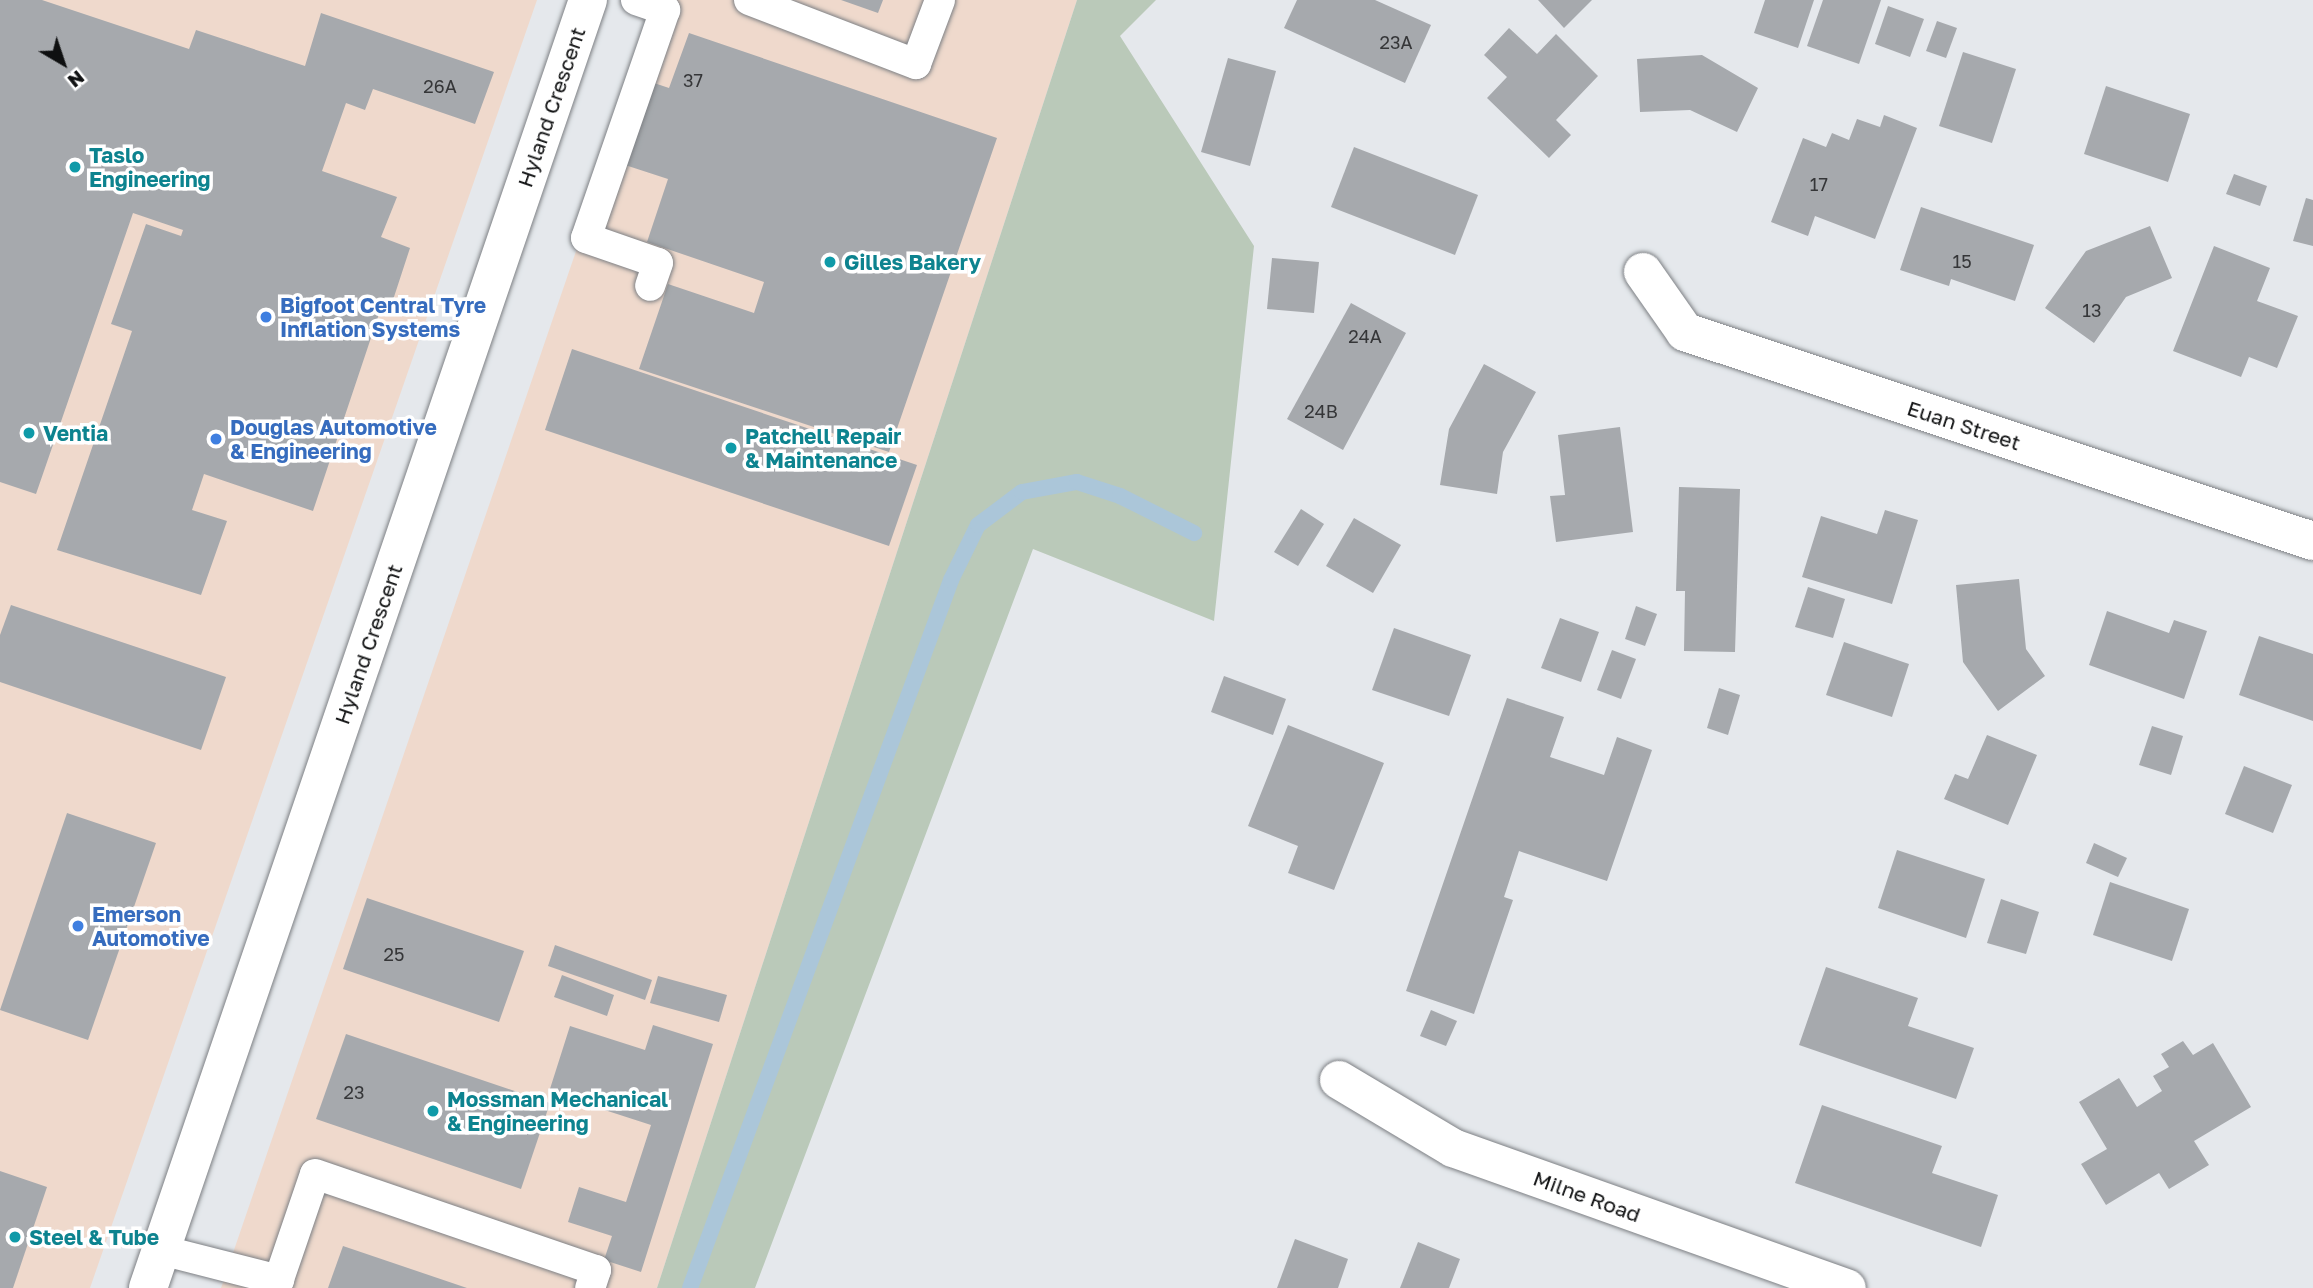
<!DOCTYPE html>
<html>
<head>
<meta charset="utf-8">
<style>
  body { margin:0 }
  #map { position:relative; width:2313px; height:1288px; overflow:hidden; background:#e5e8ec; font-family:"Golos Text",sans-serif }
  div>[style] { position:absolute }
  .industrial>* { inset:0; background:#efd9cc }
  .green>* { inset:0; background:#bac9b9 }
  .stream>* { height:16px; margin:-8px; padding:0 8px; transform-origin:8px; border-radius:8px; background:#abc6d9 }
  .building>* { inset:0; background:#a6a9ad }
  .roads { filter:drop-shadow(0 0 2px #7d8084) drop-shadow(0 0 2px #7d8084) }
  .service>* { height:30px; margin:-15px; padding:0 15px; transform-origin:15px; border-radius:15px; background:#fff }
  .minor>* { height:38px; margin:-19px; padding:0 19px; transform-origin:19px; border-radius:19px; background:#fff }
  .dots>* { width:19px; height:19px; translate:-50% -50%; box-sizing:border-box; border:4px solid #fff; border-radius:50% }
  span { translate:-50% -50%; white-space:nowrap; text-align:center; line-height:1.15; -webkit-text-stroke:7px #fff; paint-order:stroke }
  .number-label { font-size:18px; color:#353638 }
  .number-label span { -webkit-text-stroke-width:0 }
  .street-label { font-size:21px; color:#0f1011 }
  .culture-label { font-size:21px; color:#0d838f; font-weight:700 }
  .left { translate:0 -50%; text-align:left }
  .shop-label { font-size:21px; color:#366cbe; font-weight:700 }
  .north { position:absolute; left:28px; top:28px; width:70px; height:70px; -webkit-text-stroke:5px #fff; paint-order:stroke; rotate:141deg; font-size:19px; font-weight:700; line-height:28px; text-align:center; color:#0f1011 }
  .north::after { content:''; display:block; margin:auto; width:24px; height:32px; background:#0f1011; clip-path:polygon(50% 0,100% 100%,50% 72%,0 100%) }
</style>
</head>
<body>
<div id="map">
  <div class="industrial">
    <div style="clip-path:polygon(0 0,537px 0,90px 1288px,0 1288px)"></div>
    <div style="clip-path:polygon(662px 0,1077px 0,657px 1288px,221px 1288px)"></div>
  </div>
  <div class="green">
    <div style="clip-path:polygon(1077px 0,1156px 0,1120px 36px,1254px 246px,1214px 621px,1033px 549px,755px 1288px,657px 1288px)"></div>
  </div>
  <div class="stream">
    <div style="left:690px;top:1288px;width:755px;rotate:-69.76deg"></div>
    <div style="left:951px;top:580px;width:61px;rotate:-63.9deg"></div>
    <div style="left:978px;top:525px;width:55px;rotate:-36.9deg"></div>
    <div style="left:1022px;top:492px;width:56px;rotate:-10.3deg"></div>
    <div style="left:1077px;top:482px;width:45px;rotate:18deg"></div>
    <div style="left:1120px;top:496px;width:83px;rotate:26.6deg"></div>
  </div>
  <div class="building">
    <div style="clip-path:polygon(0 0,42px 0,189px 49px,196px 30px,305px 66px,321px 13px,494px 72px,475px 124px,373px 89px,365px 110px,346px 103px,322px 171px,397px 197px,381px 237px,410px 248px,393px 300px,384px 299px,313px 511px,204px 474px,192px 510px,227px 521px,201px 595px,57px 550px,132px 331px,111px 324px,146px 224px,181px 236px,183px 230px,133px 213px,36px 494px,0 482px)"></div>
    <div style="clip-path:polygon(841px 0,883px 0,878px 13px)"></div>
    <div style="clip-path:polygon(1297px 0,1375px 0,1431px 25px,1405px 83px,1284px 28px)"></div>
    <div style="clip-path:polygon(1538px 0,1592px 0,1564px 28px)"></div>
    <div style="clip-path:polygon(1765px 0,1814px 0,1798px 48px,1754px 33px)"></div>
    <div style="clip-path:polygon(1823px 0,1881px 0,1859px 64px,1807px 46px)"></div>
    <div style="clip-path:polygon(1888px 6px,1924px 19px,1910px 57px,1875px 44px)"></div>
    <div style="clip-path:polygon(1937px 21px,1957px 28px,1946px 58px,1926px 51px)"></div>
    <div style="clip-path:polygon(1509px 28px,1537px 54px,1556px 34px,1598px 76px,1556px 120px,1571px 135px,1549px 158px,1487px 98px,1507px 77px,1484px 55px)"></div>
    <div style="clip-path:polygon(689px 33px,997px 138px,889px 452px,639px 369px,668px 284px,754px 313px,764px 282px,647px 242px,668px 179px,622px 164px,651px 82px,669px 88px)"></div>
    <div style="clip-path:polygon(1963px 52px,2016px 69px,1992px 143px,1939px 126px)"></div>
    <div style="clip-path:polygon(1702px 55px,1758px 88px,1737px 132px,1690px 110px,1640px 112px,1637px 59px)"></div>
    <div style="clip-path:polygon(1228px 58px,1276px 71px,1250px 166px,1201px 152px)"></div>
    <div style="clip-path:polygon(2106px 86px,2190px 114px,2168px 182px,2084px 154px)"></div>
    <div style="clip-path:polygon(1884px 115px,1917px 128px,1875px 239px,1815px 216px,1808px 236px,1771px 222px,1803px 138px,1826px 147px,1832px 133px,1849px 140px,1857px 119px,1880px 127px)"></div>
    <div style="clip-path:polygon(1354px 147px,1478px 195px,1455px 255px,1331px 207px)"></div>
    <div style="clip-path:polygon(2234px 174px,2267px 186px,2260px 206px,2226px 194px)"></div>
    <div style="clip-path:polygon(2306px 198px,2313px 200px,2313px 246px,2293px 241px)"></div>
    <div style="clip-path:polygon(1921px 207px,2034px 245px,2015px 301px,1951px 279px,1949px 286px,1900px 270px)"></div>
    <div style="clip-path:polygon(2150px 226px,2172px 278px,2126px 297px,2094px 343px,2045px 308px,2086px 251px)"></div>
    <div style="clip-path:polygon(2214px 246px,2270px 268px,2257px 301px,2298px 316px,2277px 368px,2249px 357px,2241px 377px,2173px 351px)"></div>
    <div style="clip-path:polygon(1272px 258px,1319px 262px,1314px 313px,1267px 309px)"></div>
    <div style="clip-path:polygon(1351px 303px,1406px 333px,1343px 450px,1287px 419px)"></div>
    <div style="clip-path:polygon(572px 349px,917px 465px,889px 546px,545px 430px)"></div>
    <div style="clip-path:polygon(1484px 364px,1536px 392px,1503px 452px,1497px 494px,1440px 485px,1449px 429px)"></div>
    <div style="clip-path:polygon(1620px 427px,1633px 532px,1556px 542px,1550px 496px,1565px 495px,1558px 435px)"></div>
    <div style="clip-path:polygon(1679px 487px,1740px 489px,1735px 652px,1684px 651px,1685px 591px,1676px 591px)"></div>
    <div style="clip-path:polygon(1301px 509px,1324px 524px,1298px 566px,1274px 552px)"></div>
    <div style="clip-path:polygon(1885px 510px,1918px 520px,1892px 604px,1802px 577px,1821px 516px,1877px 534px)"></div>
    <div style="clip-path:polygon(1354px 518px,1401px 545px,1373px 593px,1326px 566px)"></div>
    <div style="clip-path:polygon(2019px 579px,2026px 649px,2045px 676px,1998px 711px,1963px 662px,1956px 585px)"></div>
    <div style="clip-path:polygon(1808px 587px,1845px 599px,1833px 638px,1795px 627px)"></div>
    <div style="clip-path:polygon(11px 605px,226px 677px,201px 750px,0 682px,0 635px)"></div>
    <div style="clip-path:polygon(1636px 606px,1657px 614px,1645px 646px,1625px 639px)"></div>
    <div style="clip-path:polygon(2107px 611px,2169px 633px,2174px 620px,2207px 631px,2184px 699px,2089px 665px)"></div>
    <div style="clip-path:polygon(1560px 618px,1599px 632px,1581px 682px,1541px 668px)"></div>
    <div style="clip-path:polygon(1394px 628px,1471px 655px,1449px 716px,1372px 690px)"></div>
    <div style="clip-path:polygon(2259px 636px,2313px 654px,2313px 721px,2239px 695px)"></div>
    <div style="clip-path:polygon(1844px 642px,1909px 664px,1892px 717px,1826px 695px)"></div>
    <div style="clip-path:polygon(1612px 650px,1636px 659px,1621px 699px,1597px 690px)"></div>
    <div style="clip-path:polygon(1224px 676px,1286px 699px,1273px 735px,1211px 712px)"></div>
    <div style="clip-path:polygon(1719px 688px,1740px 695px,1728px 735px,1707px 728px)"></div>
    <div style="clip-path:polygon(1507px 698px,1564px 717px,1550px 757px,1604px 775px,1617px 737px,1652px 750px,1607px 881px,1519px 851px,1504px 897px,1513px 900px,1474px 1014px,1406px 991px)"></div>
    <div style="clip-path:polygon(1288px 725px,1384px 763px,1334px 890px,1288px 873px,1298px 846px,1248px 826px)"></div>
    <div style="clip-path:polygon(2152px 726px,2183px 736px,2171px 775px,2139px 765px)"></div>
    <div style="clip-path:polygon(1987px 735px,2037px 755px,2008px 825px,1944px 799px,1955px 774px,1968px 779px)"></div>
    <div style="clip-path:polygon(2244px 766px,2292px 785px,2273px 833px,2225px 814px)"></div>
    <div style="clip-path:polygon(67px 813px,156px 843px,88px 1040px,0 1010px)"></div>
    <div style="clip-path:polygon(2094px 843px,2127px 858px,2118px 877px,2086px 863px)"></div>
    <div style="clip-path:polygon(1897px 850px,1985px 879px,1966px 938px,1878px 908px)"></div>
    <div style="clip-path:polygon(2110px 882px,2189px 909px,2172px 961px,2093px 935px)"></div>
    <div style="clip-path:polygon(367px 898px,524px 951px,499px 1022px,343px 969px)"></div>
    <div style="clip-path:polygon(2001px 899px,2039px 912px,2026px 954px,1987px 943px)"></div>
    <div style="clip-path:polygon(555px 945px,652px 980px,645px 1000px,548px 966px)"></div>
    <div style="clip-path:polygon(1826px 967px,1918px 998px,1908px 1026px,1974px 1048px,1956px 1099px,1799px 1045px)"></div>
    <div style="clip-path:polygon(562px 975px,614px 995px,607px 1016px,554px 997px)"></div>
    <div style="clip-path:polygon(658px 976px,727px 995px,719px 1022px,650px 1003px)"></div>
    <div style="clip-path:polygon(1431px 1010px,1457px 1021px,1446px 1046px,1420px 1036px)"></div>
    <div style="clip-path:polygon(653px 1025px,713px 1044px,641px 1272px,604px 1260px,612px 1236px,568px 1222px,579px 1187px,626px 1202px,651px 1125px,549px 1092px,570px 1026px,645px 1050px)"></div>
    <div style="clip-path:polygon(346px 1034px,550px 1103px,521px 1189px,316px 1119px)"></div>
    <div style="clip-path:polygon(2183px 1041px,2193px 1055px,2213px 1043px,2251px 1107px,2194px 1141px,2209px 1165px,2169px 1189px,2159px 1173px,2106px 1205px,2081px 1164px,2107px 1149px,2079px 1102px,2119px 1078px,2137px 1107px,2162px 1091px,2153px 1076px,2169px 1067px,2161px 1054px)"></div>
    <div style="clip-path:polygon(1822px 1105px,1942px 1146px,1932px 1173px,1998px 1195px,1981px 1247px,1795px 1183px)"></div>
    <div style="clip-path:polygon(0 1171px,47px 1187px,13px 1288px,0 1288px)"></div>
    <div style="clip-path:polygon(1295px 1239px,1348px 1259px,1338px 1288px,1277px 1288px)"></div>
    <div style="clip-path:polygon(1418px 1242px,1460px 1259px,1449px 1288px,1400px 1288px)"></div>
    <div style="clip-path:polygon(343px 1246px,467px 1288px,328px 1288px)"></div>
  </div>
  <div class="roads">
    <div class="service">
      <div style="left:636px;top:0;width:31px;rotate:19deg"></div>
      <div style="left:665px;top:10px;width:241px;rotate:109.1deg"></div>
      <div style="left:586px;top:238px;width:76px;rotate:19.1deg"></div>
      <div style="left:658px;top:263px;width:24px;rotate:109deg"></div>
      <div style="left:749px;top:0;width:179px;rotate:21deg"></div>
      <div style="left:916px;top:64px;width:68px;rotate:-69.4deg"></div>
      <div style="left:161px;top:1250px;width:122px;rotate:14.3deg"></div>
      <div style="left:276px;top:1288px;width:120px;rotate:-71.1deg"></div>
      <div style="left:315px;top:1174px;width:297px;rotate:18.9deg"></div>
      <div style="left:596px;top:1270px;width:19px;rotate:108deg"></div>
    </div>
    <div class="minor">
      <div style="left:1643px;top:272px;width:73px;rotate:55deg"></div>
      <div style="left:1685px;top:332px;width:662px;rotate:18.41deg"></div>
      <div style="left:1339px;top:1080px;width:133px;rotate:30.8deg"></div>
      <div style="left:1453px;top:1148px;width:418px;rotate:19.6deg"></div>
      <div style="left:148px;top:1288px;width:1361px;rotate:-71.14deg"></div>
    </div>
  </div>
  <div class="dots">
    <div style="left:75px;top:167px;background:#0f9aa8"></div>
    <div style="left:830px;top:262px;background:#0f9aa8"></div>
    <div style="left:266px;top:317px;background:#3f7fe0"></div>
    <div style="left:29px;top:433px;background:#0f9aa8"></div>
    <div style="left:216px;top:439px;background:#3f7fe0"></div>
    <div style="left:731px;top:448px;background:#0f9aa8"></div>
    <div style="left:78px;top:926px;background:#3f7fe0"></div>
    <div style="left:433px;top:1111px;background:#0f9aa8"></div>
    <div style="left:15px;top:1237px;background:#0f9aa8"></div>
  </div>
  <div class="number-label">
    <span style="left:1396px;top:42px">23A</span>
    <span style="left:693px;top:80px">37</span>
    <span style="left:440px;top:86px">26A</span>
    <span style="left:1819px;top:184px">17</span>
    <span style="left:1962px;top:261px">15</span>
    <span style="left:2092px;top:310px">13</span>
    <span style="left:1365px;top:336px">24A</span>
    <span style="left:1321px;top:411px">24B</span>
    <span style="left:394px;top:954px">25</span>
    <span style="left:354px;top:1092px">23</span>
  </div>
  <div class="street-label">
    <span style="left:551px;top:107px;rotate:-71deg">Hyland Crescent</span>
    <span style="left:1964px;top:425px;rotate:18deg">Euan Street</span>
    <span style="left:368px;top:644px;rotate:-71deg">Hyland Crescent</span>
    <span style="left:1587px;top:1196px;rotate:20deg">Milne Road</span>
  </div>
  <div class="culture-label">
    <span class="left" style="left:89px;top:167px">Taslo<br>Engineering</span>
    <span class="left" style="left:844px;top:262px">Gilles Bakery</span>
    <span class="left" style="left:43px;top:433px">Ventia</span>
    <span class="left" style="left:745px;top:448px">Patchell Repair<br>&amp; Maintenance</span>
    <span class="left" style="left:447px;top:1111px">Mossman Mechanical<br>&amp; Engineering</span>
    <span class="left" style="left:29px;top:1237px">Steel &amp; Tube</span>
  </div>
  <div class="shop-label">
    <span class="left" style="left:280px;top:317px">Bigfoot Central Tyre<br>Inflation Systems</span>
    <span class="left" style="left:230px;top:439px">Douglas Automotive<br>&amp; Engineering</span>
    <span class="left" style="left:92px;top:926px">Emerson<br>Automotive</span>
  </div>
  <div class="north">N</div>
</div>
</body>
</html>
